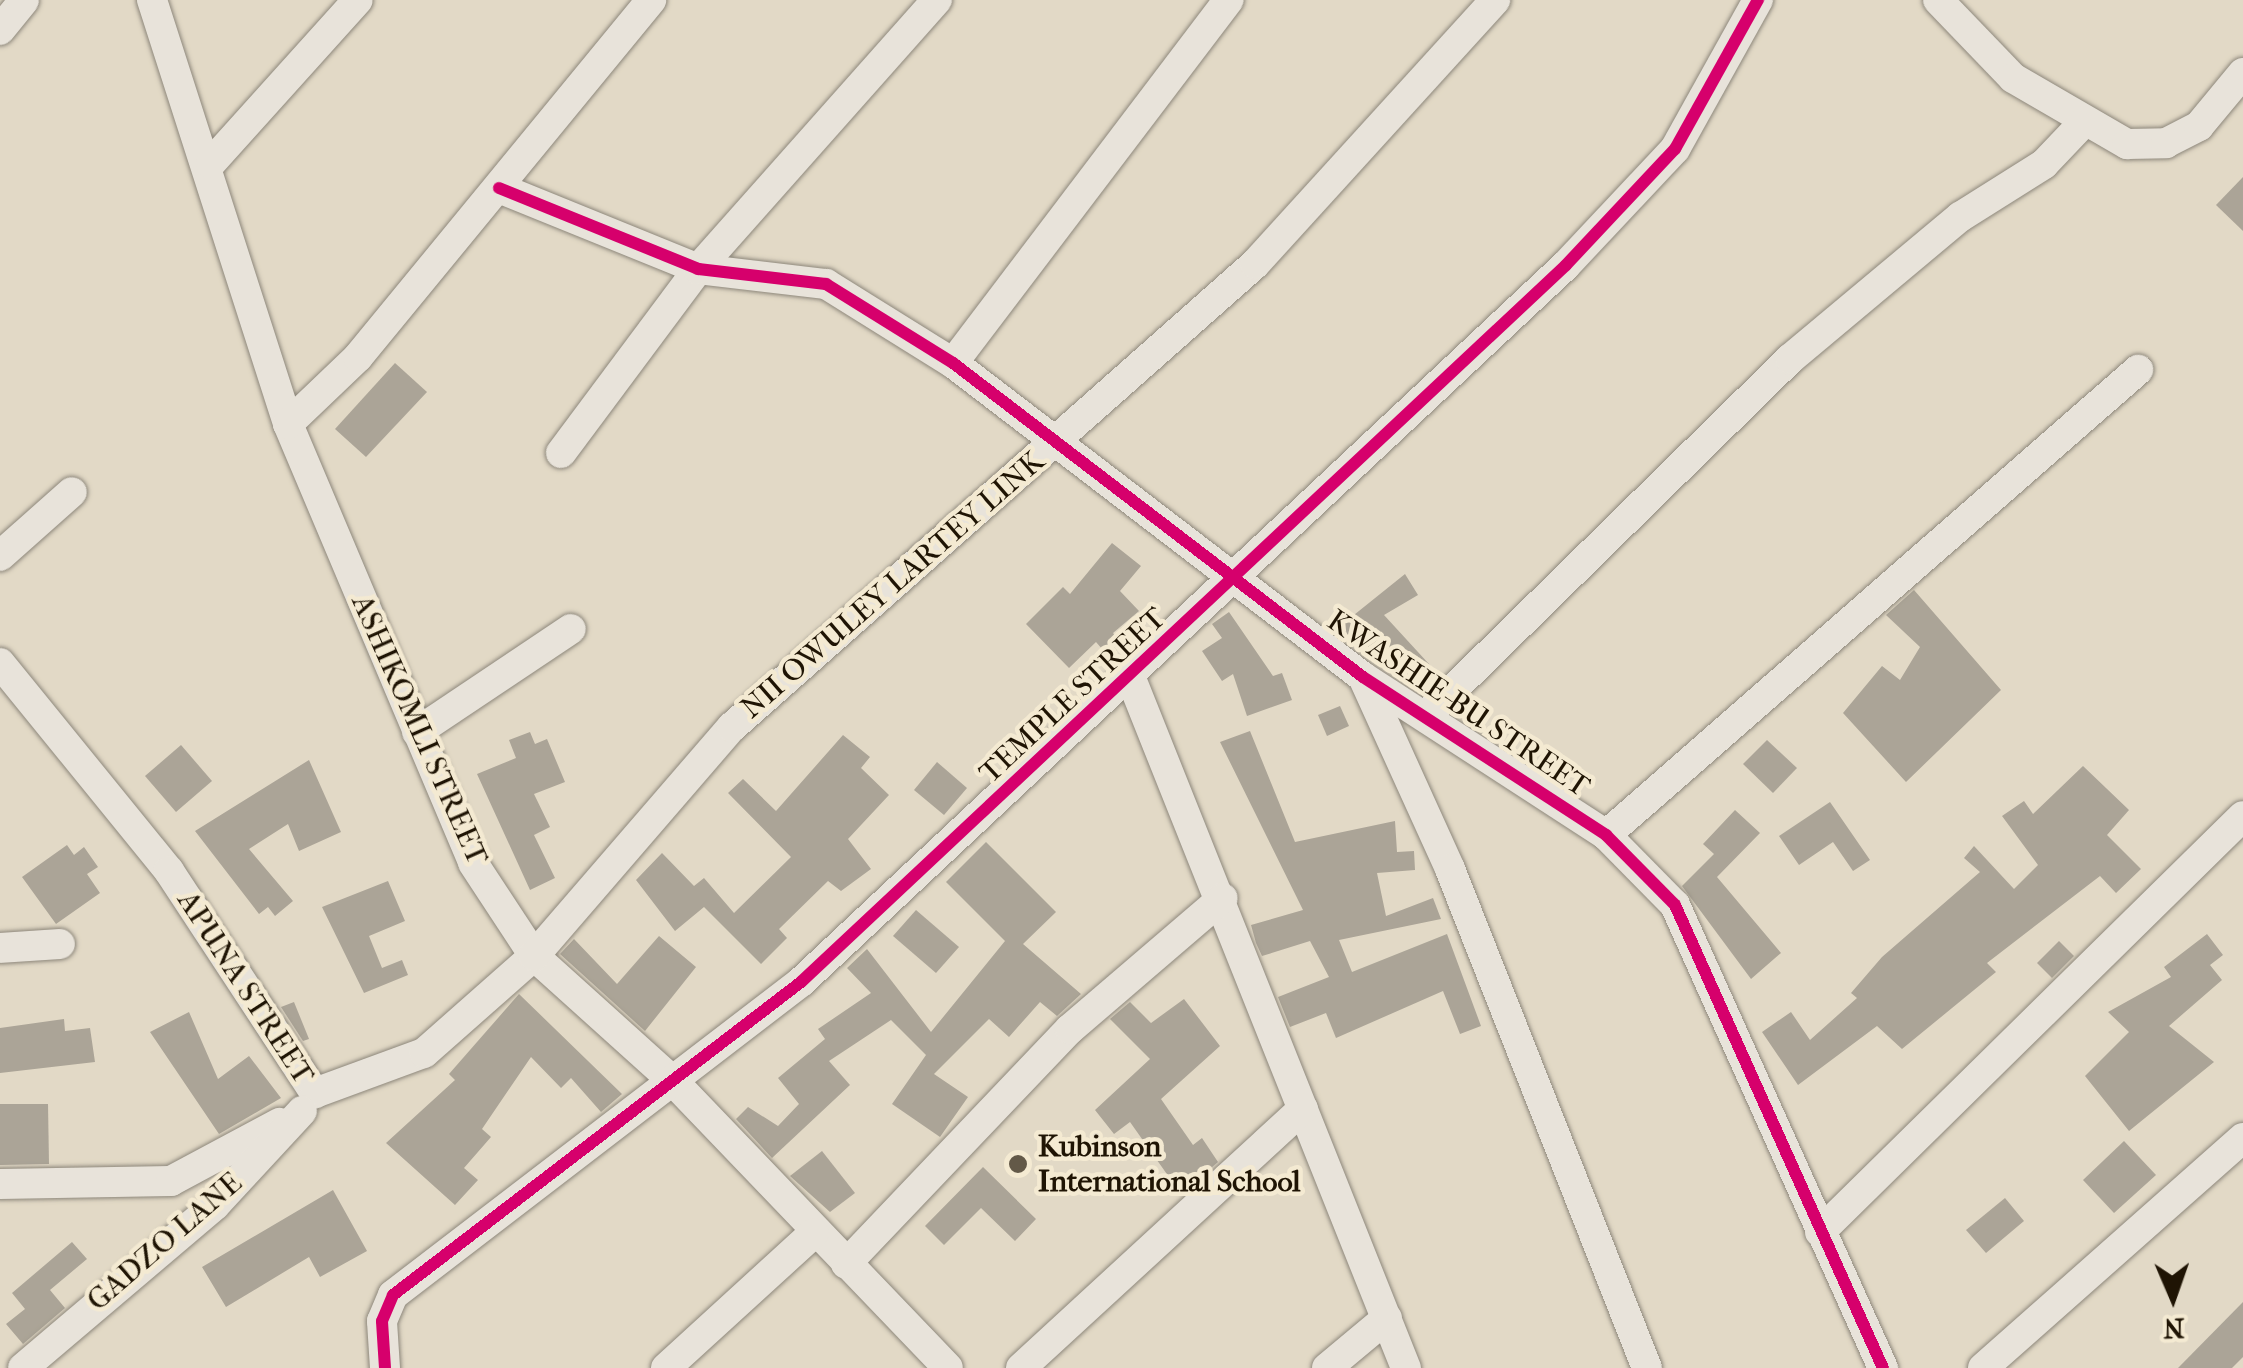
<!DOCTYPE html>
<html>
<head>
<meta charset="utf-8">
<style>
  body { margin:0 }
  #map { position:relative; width:2243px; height:1368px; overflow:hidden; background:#e2d9c6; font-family:"IM FELL French Canon",serif }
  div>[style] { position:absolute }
  .building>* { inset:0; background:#aba497 }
  .roads { filter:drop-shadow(0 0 2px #8d877b) drop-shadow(0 0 2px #8d877b) }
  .minor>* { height:30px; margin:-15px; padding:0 15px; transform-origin:15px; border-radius:15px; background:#e8e3da }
  .cycleway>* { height:12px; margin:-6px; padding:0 6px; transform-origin:6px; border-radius:6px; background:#d6006c }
  .dots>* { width:28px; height:28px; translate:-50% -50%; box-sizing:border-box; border:5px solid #f4ead2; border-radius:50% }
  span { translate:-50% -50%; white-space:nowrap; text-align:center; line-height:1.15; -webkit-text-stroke:9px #f4ead2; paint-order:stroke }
  .street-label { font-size:30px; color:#1f1404 }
  .poi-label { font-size:30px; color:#1f1404; font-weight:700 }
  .left { translate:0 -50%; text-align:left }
  .north { position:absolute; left:2123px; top:1248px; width:100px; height:100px; -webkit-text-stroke:8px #f4ead2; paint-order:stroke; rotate:178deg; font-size:28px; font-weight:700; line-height:40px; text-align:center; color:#1f1404 }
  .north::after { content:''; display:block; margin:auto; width:35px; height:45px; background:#1f1404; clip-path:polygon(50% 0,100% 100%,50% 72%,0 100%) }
</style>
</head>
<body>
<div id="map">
  <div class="building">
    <div style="clip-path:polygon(2243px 177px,2243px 231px,2216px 205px)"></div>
    <div style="clip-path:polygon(395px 363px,427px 392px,366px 457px,335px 429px)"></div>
    <div style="clip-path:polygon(1112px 543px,1141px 566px,1120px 591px,1139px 611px,1113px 633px,1123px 646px,1109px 657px,1096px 642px,1069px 668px,1026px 624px,1063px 587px,1070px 594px)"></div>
    <div style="clip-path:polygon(1405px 574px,1418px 595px,1384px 615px,1440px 676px,1422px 693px,1334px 631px)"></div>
    <div style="clip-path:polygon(1914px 590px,2001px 690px,1906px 782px,1843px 713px,1882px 666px,1900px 680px,1920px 647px,1886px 615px)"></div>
    <div style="clip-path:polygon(1229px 612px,1273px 676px,1282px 673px,1292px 700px,1247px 716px,1233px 674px,1222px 681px,1202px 651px,1222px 638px,1212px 624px)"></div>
    <div style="clip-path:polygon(1340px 706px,1349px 726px,1327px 736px,1318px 715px)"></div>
    <div style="clip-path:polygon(1250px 731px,1295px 842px,1395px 821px,1397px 852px,1414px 851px,1415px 870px,1377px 873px,1386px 916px,1433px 898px,1441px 919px,1339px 940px,1352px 972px,1447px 934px,1481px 1026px,1460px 1034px,1443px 991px,1336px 1038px,1326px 1013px,1290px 1027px,1278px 997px,1329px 977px,1310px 941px,1262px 956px,1256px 943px,1251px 925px,1303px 910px,1220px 742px)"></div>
    <div style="clip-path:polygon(530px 732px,535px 744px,547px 739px,565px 782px,534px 794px,550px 827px,534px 835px,555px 878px,530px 890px,477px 774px,516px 758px,509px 740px)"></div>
    <div style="clip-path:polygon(843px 735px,870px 757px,861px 768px,889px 795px,848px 839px,871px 869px,841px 891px,828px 881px,779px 929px,787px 938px,761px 964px,704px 907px,675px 931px,636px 880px,662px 853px,694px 886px,704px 878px,734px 913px,791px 857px,728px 793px,743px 779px,776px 811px)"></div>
    <div style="clip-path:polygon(1767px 740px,1797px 768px,1773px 793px,1743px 764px)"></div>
    <div style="clip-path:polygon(181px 745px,212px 781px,176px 812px,145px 776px)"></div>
    <div style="clip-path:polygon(309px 760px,341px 832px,299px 851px,288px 824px,249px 849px,293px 901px,275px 916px,268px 907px,259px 914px,195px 831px)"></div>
    <div style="clip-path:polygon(937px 762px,967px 788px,944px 815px,914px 790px)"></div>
    <div style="clip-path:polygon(2083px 766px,2129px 810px,2107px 835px,2141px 869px,2116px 893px,2100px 876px,1987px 963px,1996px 972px,1902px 1049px,1877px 1026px,1798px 1085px,1762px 1032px,1791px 1012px,1810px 1040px,1857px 998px,1851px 993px,1882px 957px,1980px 872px,1964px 858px,1974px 846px,2014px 889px,2038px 865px,2002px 816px,2024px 801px,2033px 814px)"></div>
    <div style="clip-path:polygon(1830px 802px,1870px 860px,1853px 871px,1833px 842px,1799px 865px,1779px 836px)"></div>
    <div style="clip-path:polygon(1735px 810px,1760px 833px,1717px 877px,1781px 953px,1751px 979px,1682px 886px,1714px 854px,1703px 844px)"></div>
    <div style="clip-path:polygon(986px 842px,1056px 912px,1023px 944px,1081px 994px,1057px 1016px,1040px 1002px,1009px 1037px,989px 1019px,934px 1074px,968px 1097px,940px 1137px,892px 1104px,926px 1055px,891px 1020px,829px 1061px,850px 1085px,772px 1158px,736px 1119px,748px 1107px,778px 1126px,799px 1104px,778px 1078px,825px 1039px,818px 1029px,871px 993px,847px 968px,867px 949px,931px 1032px,1005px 941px,946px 882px)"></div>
    <div style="clip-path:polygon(67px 845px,74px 855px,84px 847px,98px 867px,87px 874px,100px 893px,56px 924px,22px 877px)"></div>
    <div style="clip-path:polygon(388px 881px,405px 921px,369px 936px,382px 968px,402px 960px,408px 975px,364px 993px,322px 907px)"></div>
    <div style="clip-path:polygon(916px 910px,959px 947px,936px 973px,893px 936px)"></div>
    <div style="clip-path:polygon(2207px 934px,2223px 955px,2210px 965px,2222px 980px,2169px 1026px,2214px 1062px,2129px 1131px,2085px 1076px,2129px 1032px,2108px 1012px,2171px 977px,2164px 967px)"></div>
    <div style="clip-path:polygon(659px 936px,696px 967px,645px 1031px,560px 954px,574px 939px,617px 984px)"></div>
    <div style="clip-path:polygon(2059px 941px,2074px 956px,2052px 978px,2037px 963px)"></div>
    <div style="clip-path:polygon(519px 994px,622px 1094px,601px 1112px,571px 1078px,561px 1088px,531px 1057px,482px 1129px,491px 1137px,464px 1168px,478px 1180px,455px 1205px,386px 1143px,455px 1080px,449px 1074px)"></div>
    <div style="clip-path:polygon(1184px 999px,1220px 1046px,1161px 1099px,1193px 1145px,1202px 1138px,1218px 1162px,1181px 1194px,1130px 1122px,1114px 1134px,1095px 1110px,1150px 1059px,1110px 1019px,1130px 1002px,1151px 1023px)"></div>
    <div style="clip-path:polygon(294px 1002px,309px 1039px,303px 1041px,281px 1007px)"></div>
    <div style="clip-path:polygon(189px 1012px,218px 1079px,249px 1056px,281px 1098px,219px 1134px,150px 1032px)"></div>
    <div style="clip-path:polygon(64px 1019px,65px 1031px,90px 1028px,95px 1062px,0 1073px,0 1028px)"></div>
    <div style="clip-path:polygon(0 1104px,48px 1104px,49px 1164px,0 1165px)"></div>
    <div style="clip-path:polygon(2124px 1141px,2156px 1175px,2114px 1213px,2083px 1180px)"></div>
    <div style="clip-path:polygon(822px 1151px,855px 1193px,830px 1212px,790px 1176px)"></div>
    <div style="clip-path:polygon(983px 1167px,1036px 1219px,1015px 1241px,981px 1208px,944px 1245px,925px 1226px)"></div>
    <div style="clip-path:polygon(333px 1190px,367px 1251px,320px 1277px,309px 1257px,226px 1307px,202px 1267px)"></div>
    <div style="clip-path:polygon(2005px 1198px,2024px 1221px,1986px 1253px,1966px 1230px)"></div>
    <div style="clip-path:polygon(72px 1242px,87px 1259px,50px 1290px,65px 1308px,23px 1344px,6px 1324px,25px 1309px,12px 1293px)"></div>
    <div style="clip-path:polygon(2243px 1302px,2243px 1357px,2232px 1368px,2178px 1368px)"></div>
  </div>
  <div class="roads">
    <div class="minor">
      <div style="left:152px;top:0;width:445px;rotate:72.2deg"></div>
      <div style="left:288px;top:424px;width:476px;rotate:67.1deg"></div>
      <div style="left:473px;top:863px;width:111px;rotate:56.7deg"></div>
      <div style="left:534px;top:956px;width:187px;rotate:42deg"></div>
      <div style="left:673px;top:1081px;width:397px;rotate:46.2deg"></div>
      <div style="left:1938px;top:0;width:108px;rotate:46.1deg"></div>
      <div style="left:2013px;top:78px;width:132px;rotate:30.1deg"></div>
      <div style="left:2127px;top:144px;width:39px;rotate:-1deg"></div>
      <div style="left:2166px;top:143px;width:37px;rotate:-27deg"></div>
      <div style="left:2199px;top:126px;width:69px;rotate:-50.3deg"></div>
      <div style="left:0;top:30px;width:38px;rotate:-51deg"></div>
      <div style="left:211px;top:163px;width:219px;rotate:-48deg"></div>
      <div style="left:499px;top:188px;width:215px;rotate:22.1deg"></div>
      <div style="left:698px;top:269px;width:129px;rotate:6.7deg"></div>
      <div style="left:826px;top:284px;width:150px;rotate:31.9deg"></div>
      <div style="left:953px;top:363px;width:516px;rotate:37.45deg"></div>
      <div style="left:1363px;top:677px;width:290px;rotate:33deg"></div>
      <div style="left:1606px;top:835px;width:98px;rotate:45.4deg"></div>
      <div style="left:1675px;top:905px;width:508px;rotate:65.81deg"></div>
      <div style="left:953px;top:363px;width:456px;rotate:-52.8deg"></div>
      <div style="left:288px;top:424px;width:97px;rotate:-43.7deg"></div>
      <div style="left:358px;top:357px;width:462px;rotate:-50.6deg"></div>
      <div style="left:561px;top:453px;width:229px;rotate:-53.3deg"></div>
      <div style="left:698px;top:269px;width:360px;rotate:-48.4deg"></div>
      <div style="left:0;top:556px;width:96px;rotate:-41.6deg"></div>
      <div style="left:0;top:663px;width:268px;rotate:50.9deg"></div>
      <div style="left:169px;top:871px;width:266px;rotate:56.7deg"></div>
      <div style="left:1130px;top:676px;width:745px;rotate:68.26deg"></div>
      <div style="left:1363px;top:677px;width:211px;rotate:65.6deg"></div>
      <div style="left:1450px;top:869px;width:536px;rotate:68.46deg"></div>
      <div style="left:1426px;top:716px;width:510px;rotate:-44.44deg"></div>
      <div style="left:1790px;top:359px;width:222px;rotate:-39.9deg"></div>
      <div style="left:1960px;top:217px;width:99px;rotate:-32.2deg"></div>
      <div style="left:2044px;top:164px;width:59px;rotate:-46.4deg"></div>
      <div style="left:417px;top:732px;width:185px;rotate:-33.8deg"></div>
      <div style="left:1606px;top:835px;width:707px;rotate:-41.16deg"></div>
      <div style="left:0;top:948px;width:60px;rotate:-3.8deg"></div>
      <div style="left:315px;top:1093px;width:116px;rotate:-20.2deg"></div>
      <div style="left:424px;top:1053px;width:147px;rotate:-41.4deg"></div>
      <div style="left:534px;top:956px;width:303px;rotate:-49.2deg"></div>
      <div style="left:732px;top:727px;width:698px;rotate:-41.52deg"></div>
      <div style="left:1255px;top:264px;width:357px;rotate:-47.7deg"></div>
      <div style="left:0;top:1184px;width:171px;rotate:-1deg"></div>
      <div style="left:171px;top:1181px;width:123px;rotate:-28.2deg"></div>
      <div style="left:1820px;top:1232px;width:593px;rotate:-44.52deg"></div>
      <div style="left:846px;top:1264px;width:325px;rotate:-46.4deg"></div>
      <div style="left:1070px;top:1029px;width:201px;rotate:-40.6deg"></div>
      <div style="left:23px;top:1368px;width:252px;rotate:-40.3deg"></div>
      <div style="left:215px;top:1205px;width:128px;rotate:-47.2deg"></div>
      <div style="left:385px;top:1368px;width:47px;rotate:-93.7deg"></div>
      <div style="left:382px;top:1321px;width:28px;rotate:-67deg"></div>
      <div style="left:393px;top:1295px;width:514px;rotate:-37.49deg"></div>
      <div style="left:801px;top:982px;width:1048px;rotate:-43.14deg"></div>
      <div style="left:1566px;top:265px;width:159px;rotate:-46.8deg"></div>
      <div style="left:1675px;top:149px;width:171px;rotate:-60.9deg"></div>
      <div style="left:666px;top:1368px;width:200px;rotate:-42.4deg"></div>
      <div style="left:1021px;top:1368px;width:383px;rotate:-42.6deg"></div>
      <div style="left:1327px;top:1368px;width:78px;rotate:-39.8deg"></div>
      <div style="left:1983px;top:1368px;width:347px;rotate:-41.5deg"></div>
    </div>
  </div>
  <div class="cycleway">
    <div style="left:499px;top:188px;width:215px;rotate:22.1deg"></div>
    <div style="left:698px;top:269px;width:129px;rotate:6.7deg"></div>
    <div style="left:826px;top:284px;width:150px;rotate:31.9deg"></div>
    <div style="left:953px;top:363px;width:516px;rotate:37.45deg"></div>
    <div style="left:1363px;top:677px;width:290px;rotate:33deg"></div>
    <div style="left:1606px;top:835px;width:98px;rotate:45.4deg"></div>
    <div style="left:1675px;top:905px;width:508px;rotate:65.81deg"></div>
    <div style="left:385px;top:1368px;width:47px;rotate:-93.7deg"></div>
    <div style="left:382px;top:1321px;width:28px;rotate:-67deg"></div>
    <div style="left:393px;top:1295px;width:514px;rotate:-37.49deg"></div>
    <div style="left:801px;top:982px;width:1048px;rotate:-43.14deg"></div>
    <div style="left:1566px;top:265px;width:159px;rotate:-46.8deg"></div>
    <div style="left:1675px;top:149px;width:171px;rotate:-60.9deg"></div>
  </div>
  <div class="dots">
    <div style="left:1018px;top:1164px;background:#635948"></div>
  </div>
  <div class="street-label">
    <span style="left:893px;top:585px;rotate:-41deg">NII OWULEY LARTEY LINK</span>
    <span style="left:1073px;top:696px;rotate:-43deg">TEMPLE STREET</span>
    <span style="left:1458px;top:704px;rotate:34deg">KWASHIE-BU STREET</span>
    <span style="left:419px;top:730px;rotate:66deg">ASHIKOMLI STREET</span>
    <span style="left:245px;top:988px;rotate:57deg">APUNA STREET</span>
    <span style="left:165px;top:1242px;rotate:-41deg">GADZO LANE</span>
  </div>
  <div class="poi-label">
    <span class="left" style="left:1038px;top:1164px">Kubinson<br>International School</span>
  </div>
  <div class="north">N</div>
</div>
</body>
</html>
